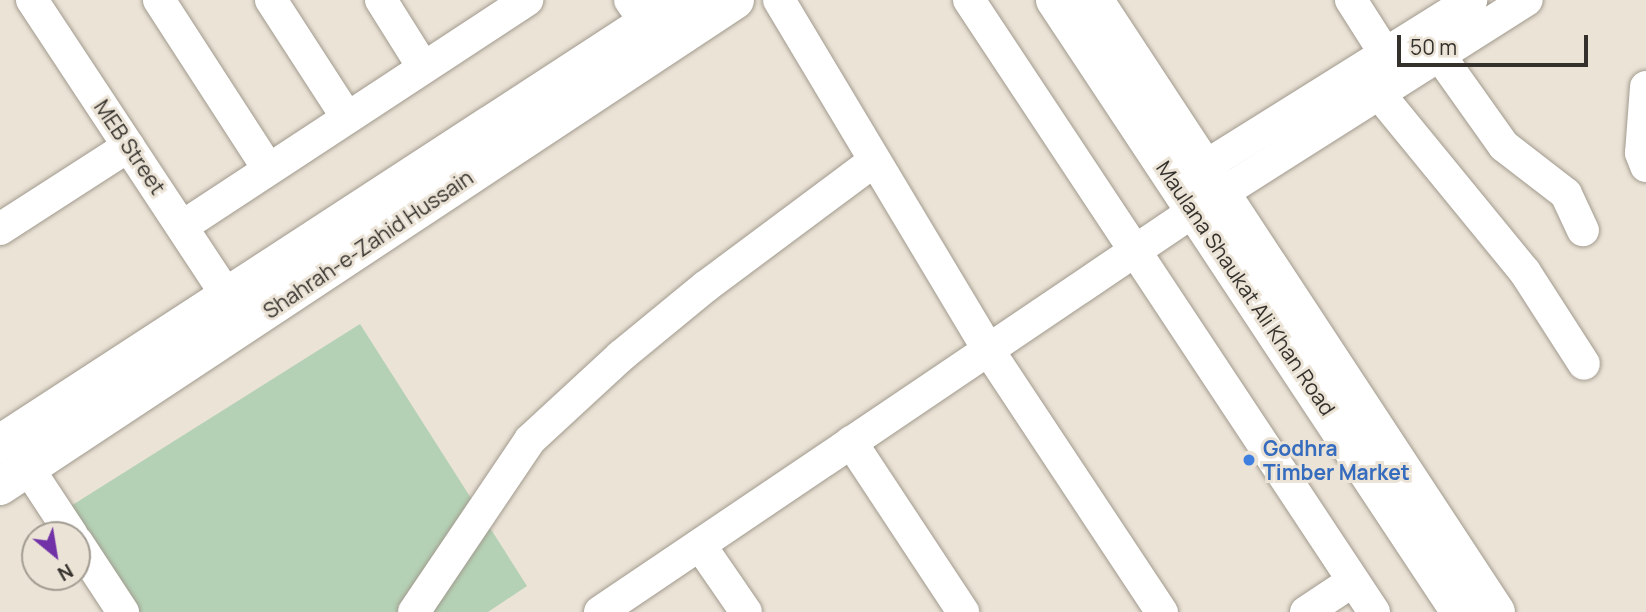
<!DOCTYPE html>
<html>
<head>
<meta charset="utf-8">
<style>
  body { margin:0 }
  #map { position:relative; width:1646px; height:612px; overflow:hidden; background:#ebe3d6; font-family:Manrope,sans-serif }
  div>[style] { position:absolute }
  .green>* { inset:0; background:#b4d1b5 }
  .roads { filter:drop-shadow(0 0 2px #a19a8e) drop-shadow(0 0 2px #a19a8e) }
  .minor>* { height:32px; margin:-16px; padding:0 16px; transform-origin:16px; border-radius:16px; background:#fff }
  .major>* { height:38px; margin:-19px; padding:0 19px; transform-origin:19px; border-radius:19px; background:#fff }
  .dots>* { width:19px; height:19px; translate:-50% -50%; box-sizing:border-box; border:4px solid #ebe3d6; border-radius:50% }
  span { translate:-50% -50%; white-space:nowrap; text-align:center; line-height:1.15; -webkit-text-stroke:6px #ebe3d6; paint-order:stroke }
  .street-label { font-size:21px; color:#34312c }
  .shop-label { font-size:21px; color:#366cbe; font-weight:700 }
  .left { translate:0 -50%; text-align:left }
  .north { position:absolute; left:21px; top:521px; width:70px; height:70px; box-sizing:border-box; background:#ebe3d6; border:2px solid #a29c92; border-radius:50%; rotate:150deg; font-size:19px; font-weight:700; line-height:28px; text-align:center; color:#34312c }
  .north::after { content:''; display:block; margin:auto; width:24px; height:32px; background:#7132a7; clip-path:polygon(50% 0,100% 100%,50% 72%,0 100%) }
  .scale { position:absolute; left:1397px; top:35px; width:191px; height:32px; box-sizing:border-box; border:4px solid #34312c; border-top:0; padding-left:9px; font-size:21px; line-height:24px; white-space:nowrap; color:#34312c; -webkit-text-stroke:5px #ebe3d6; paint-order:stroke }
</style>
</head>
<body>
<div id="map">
  <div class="green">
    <div style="clip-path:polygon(360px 324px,527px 586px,488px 612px,138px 612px,66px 509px)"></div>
  </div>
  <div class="roads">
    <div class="minor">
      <div style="left:32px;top:0;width:352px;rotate:56.6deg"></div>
      <div style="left:159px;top:0;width:199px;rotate:57.1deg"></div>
      <div style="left:271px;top:0;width:138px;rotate:57.1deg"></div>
      <div style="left:381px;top:0;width:79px;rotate:57.9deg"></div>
      <div style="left:630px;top:0;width:28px;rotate:55deg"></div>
      <div style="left:779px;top:0;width:405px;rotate:59.1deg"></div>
      <div style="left:987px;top:348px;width:317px;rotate:56.5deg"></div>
      <div style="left:969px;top:0;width:734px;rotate:56.5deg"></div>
      <div style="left:1351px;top:0;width:65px;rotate:57.5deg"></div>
      <div style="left:1440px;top:56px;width:110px;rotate:54.6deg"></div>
      <div style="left:1504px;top:146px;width:78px;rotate:37.7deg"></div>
      <div style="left:1566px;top:194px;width:40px;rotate:65deg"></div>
      <div style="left:1646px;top:87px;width:66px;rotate:94.3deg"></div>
      <div style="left:1641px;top:153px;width:14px;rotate:69deg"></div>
      <div style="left:1380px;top:95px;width:229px;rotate:50.7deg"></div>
      <div style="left:1525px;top:272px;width:109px;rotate:57.3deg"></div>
      <div style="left:1183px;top:180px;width:340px;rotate:-32deg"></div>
      <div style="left:183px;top:226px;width:412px;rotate:-33.3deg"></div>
      <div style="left:0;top:229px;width:153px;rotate:-32.8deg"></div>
      <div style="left:851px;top:442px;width:204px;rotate:56.6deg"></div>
      <div style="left:28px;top:468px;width:80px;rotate:56.7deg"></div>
      <div style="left:77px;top:542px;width:84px;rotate:56.7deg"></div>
      <div style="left:700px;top:545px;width:81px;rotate:55.5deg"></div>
      <div style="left:414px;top:612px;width:207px;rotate:-56deg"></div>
      <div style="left:530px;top:440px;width:124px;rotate:-42.7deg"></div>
      <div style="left:621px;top:356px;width:109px;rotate:-39.4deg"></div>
      <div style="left:705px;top:287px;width:209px;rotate:-36.7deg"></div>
      <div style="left:600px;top:612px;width:717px;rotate:-34.02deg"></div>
      <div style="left:1194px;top:211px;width:394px;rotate:-32.4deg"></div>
      <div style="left:1306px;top:612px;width:56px;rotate:-33.4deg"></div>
    </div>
    <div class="major">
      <div style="left:1055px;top:0;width:734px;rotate:56.5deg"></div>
      <div style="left:1094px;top:0;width:732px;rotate:56.7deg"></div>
      <div style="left:0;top:444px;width:814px;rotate:-33.07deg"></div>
      <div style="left:0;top:486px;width:881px;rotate:-33.47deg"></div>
    </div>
  </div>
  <div class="dots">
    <div style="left:1249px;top:460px;background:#3f7fe0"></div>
  </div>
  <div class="street-label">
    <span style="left:130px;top:147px;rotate:56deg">MEB Street</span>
    <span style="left:368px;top:244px;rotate:-34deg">Shahrah-e-Zahid Hussain</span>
    <span style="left:1246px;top:288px;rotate:56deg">Maulana Shaukat Ali Khan Road</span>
  </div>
  <div class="shop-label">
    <span class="left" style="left:1263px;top:460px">Godhra<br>Timber Market</span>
  </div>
  <div class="north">N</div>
  <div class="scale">50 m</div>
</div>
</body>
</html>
